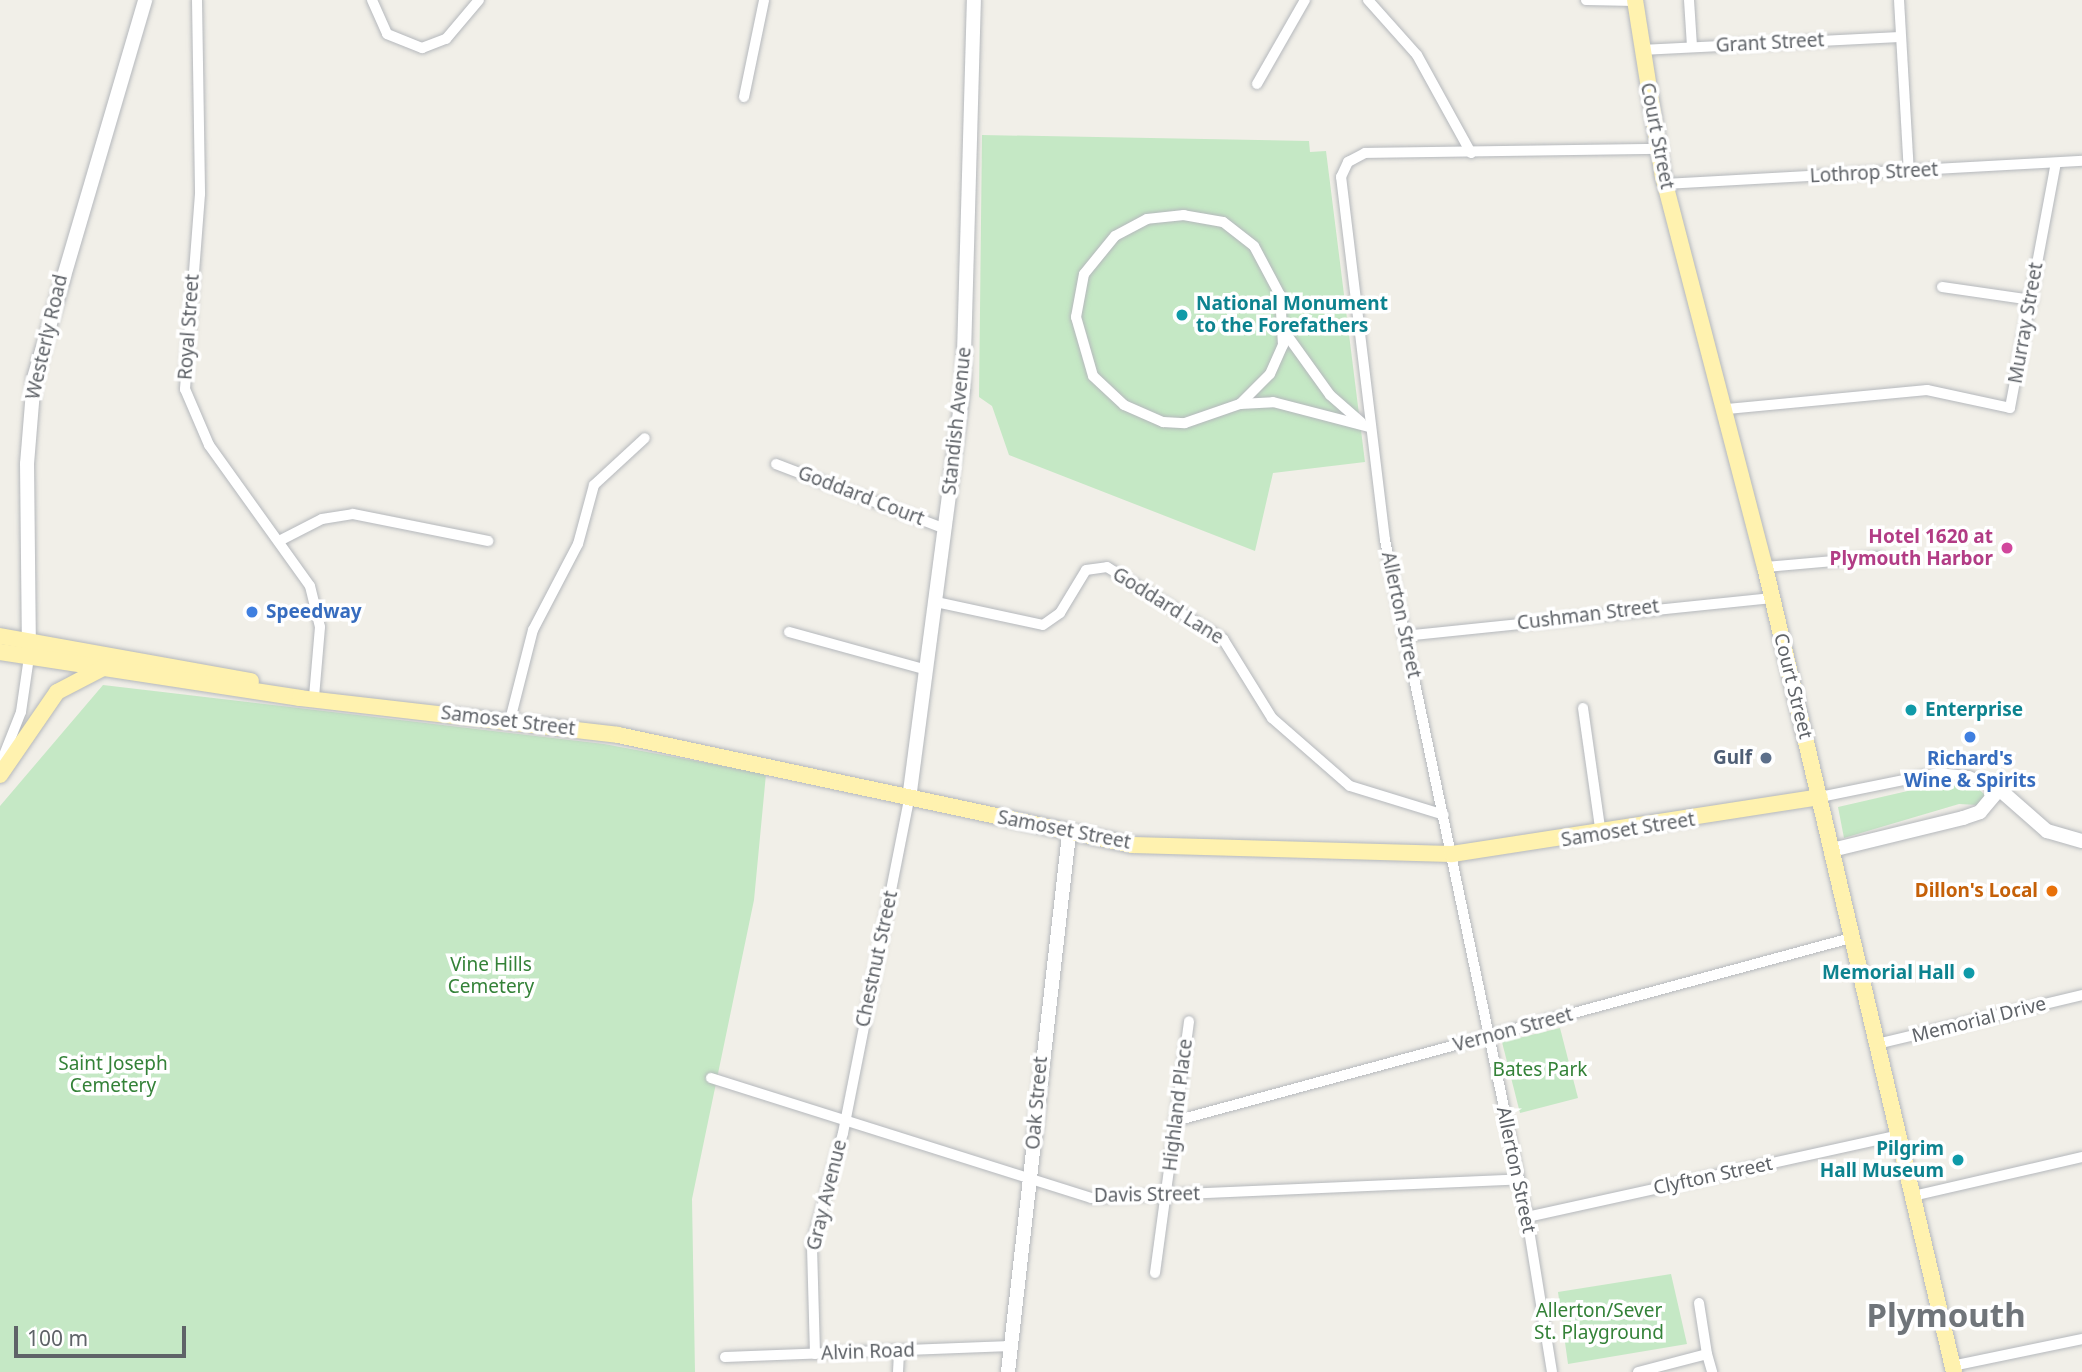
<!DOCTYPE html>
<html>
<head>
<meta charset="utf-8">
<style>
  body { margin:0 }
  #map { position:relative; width:2082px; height:1372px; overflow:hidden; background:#f1efe8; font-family:"Noto Sans",sans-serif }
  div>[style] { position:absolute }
  .green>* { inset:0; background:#c5e8c5 }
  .roads { filter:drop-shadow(0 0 2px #b5b8bc) drop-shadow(0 0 2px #b5b8bc) }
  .street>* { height:10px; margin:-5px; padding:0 5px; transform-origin:5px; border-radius:5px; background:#fff }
  .secondary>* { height:14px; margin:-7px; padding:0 7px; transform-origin:7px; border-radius:7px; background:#fff }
  .primary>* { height:16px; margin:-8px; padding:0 8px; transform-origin:8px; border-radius:8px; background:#fff2af }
  .dots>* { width:19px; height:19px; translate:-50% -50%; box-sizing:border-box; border:4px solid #fff; border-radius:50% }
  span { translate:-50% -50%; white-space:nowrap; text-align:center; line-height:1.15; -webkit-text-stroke:7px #fff; paint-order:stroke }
  .street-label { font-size:19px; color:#5f6368 }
  .culture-label { font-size:19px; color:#0d838f; font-weight:700 }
  .left { translate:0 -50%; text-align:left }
  .right { translate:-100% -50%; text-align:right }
  .hotel-label { font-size:19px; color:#b23c85; font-weight:700 }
  .shop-label { font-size:19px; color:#366cbe; font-weight:700 }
  .service-label { font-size:19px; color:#4e5e75; font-weight:700 }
  .food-label { font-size:19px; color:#c56008; font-weight:700 }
  .park-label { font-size:19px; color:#348238 }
  .town-label { font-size:33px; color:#70757a; font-weight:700 }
  .scale { position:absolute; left:14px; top:1326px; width:172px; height:32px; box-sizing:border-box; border:4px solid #5f6368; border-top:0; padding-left:9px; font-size:21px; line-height:24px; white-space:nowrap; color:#5f6368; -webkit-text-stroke:5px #fff; paint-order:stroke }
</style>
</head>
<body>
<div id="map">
  <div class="green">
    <div style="clip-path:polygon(982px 135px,1309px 141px,1310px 152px,1326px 151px,1365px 462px,1273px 473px,1255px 551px,1009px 455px,992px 406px,979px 397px)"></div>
    <div style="clip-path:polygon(103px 685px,604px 744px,766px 774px,754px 900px,692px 1199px,695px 1372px,0 1372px,0 806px)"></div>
    <div style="clip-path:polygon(1947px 782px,1975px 786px,1985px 795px,1978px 805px,1959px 804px,1844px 838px,1838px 807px)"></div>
    <div style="clip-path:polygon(1560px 1028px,1578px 1098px,1520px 1113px,1502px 1042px)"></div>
    <div style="clip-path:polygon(1671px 1274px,1687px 1344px,1568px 1364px,1558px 1292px)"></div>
  </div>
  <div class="roads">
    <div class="street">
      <div style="left:197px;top:0;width:194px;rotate:89.1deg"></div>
      <div style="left:200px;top:194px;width:196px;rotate:94.4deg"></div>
      <div style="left:185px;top:389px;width:61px;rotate:66.8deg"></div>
      <div style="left:209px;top:445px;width:173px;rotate:54.4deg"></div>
      <div style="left:310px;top:586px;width:42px;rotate:76.3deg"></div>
      <div style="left:320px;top:627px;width:70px;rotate:94.9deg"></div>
      <div style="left:372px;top:0;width:37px;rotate:66deg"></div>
      <div style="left:387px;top:34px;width:38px;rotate:22deg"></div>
      <div style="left:422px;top:48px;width:26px;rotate:-21deg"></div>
      <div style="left:446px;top:39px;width:51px;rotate:-49.8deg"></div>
      <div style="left:1368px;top:0;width:74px;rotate:48.3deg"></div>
      <div style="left:1417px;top:55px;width:112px;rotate:61.1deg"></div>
      <div style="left:1586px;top:0;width:49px;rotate:1.2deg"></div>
      <div style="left:1689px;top:0;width:47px;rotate:86.3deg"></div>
      <div style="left:1899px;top:0;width:171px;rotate:86.7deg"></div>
      <div style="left:1641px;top:50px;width:259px;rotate:-2.9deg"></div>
      <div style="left:1257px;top:84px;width:97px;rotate:-60.3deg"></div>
      <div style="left:744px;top:97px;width:99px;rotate:-78.3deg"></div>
      <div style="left:1665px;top:184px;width:418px;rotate:-3.2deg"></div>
      <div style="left:1942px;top:287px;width:91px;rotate:8.2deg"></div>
      <div style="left:1284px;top:331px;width:79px;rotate:54.3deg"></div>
      <div style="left:1330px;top:395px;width:41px;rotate:41.1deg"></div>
      <div style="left:1240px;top:404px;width:42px;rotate:-45deg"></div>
      <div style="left:1270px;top:374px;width:32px;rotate:-66deg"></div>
      <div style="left:1283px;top:345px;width:50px;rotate:-93.4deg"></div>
      <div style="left:1280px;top:295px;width:55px;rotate:-118deg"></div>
      <div style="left:1254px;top:246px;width:39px;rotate:-142deg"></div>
      <div style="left:1223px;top:222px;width:40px;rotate:-170deg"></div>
      <div style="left:1184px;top:215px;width:37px;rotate:174deg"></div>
      <div style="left:1147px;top:219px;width:36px;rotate:152deg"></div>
      <div style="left:1115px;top:236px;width:49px;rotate:129.2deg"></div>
      <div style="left:1084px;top:274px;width:44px;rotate:100.5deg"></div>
      <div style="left:1076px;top:317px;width:61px;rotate:73.9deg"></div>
      <div style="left:1093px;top:376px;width:42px;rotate:43.1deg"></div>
      <div style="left:1124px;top:405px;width:43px;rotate:23.6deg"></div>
      <div style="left:1163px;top:422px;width:22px;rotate:3deg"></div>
      <div style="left:1185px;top:423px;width:58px;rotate:-19.1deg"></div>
      <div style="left:1240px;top:404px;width:33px;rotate:-3deg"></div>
      <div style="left:1273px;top:402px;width:99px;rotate:14.6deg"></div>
      <div style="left:1727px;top:409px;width:201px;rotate:-5.4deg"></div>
      <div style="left:1927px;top:390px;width:85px;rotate:12.2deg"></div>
      <div style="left:2010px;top:408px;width:249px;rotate:-79.4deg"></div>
      <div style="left:776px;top:464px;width:181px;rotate:21deg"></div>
      <div style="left:281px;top:540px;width:46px;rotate:-27.1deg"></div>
      <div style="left:322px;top:519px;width:31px;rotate:-9deg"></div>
      <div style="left:353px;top:514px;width:138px;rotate:11.3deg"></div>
      <div style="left:1765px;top:567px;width:115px;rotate:-5deg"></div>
      <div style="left:936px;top:602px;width:109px;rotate:12.1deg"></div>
      <div style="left:1043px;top:625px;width:21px;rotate:-35deg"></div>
      <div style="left:1060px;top:613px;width:50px;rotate:-58.8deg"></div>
      <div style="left:1086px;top:570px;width:21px;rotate:-8deg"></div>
      <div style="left:1107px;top:567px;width:137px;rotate:31.8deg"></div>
      <div style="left:1223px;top:639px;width:93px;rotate:58.2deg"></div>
      <div style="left:1272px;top:718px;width:103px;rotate:41.1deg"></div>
      <div style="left:1350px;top:786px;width:98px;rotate:17.1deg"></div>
      <div style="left:789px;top:632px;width:143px;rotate:15.4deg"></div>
      <div style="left:1404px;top:636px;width:370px;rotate:-5.9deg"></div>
      <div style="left:1583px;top:708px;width:128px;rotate:81.9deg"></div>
      <div style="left:510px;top:720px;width:93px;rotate:-75.7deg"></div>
      <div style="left:533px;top:630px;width:97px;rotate:-62.4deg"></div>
      <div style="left:578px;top:544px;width:61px;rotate:-74.8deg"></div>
      <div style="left:594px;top:485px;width:69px;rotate:-42.7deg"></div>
      <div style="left:0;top:765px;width:57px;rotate:-68.4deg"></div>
      <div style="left:21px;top:712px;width:56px;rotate:-81.7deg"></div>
      <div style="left:1820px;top:797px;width:120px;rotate:-11.5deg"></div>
      <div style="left:1938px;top:773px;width:31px;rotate:6deg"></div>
      <div style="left:1969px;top:776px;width:33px;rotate:23deg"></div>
      <div style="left:1877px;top:1044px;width:211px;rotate:-13.4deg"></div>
      <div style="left:711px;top:1078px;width:398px;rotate:17.5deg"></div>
      <div style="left:1091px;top:1198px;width:427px;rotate:-2.5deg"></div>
      <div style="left:1175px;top:1121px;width:700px;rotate:-15.15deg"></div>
      <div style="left:1913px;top:1196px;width:173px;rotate:-13deg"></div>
      <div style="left:1527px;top:1217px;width:381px;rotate:-12.4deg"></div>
      <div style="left:1155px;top:1273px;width:254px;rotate:-82.3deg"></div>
      <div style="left:1699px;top:1303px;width:52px;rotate:81.1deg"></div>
      <div style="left:815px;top:1354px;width:110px;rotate:-91.6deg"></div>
      <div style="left:812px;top:1244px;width:115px;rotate:-74.4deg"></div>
      <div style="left:843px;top:1133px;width:340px;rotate:-78.8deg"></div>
      <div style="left:725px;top:1357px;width:286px;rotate:-2.2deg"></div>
      <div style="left:1952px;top:1366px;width:133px;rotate:-11.7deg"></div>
      <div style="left:898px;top:1372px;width:21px;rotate:-87deg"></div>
      <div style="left:1552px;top:1372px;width:157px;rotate:-99.2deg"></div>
      <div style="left:1527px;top:1217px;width:692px;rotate:-101.85deg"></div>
      <div style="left:1385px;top:540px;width:366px;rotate:-96.9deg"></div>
      <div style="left:1341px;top:177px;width:17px;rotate:-65deg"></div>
      <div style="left:1348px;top:162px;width:19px;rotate:-28deg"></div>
      <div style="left:1365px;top:153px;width:293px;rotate:-0.8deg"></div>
      <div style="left:1638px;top:1372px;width:71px;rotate:-14.6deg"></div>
      <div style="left:1707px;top:1354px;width:19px;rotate:74deg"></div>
    </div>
    <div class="secondary">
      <div style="left:29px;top:653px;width:189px;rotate:-90.6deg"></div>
      <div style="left:27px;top:464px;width:86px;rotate:-85.3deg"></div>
      <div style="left:34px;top:378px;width:394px;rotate:-73.6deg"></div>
      <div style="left:909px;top:799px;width:413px;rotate:-82.5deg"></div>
      <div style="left:963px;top:390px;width:390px;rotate:-88.4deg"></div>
      <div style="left:1832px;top:850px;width:135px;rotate:-13.7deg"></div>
      <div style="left:1963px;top:818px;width:18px;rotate:-19deg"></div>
      <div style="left:1980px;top:812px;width:30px;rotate:-50deg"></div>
      <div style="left:1999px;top:789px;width:64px;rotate:41.2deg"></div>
      <div style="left:2047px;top:831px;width:36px;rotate:16deg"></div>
      <div style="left:1008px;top:1372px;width:541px;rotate:-83.53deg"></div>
    </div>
    <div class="primary">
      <div style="left:1635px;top:0;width:178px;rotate:81deg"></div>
      <div style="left:1663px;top:176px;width:404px;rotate:75.4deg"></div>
      <div style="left:1765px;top:567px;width:827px;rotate:76.79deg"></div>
      <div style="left:0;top:636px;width:255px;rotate:10.2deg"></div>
      <div style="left:0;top:652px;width:304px;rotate:8.7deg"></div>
      <div style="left:300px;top:698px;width:320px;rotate:6.6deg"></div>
      <div style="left:618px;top:735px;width:526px;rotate:12.08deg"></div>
      <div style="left:1132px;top:845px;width:320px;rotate:1.6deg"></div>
      <div style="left:1452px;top:854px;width:372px;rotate:-8.8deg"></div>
      <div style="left:0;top:775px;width:101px;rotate:-55.5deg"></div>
      <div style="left:57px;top:692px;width:50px;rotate:-27.6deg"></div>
    </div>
  </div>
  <div class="dots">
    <div style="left:1182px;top:315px;background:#0f9aa8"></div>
    <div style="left:2007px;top:548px;background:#d1479c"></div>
    <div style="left:252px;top:612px;background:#3f7fe0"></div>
    <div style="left:1911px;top:710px;background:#0f9aa8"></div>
    <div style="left:1970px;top:737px;background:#3f7fe0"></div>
    <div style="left:1766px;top:758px;background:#5c6f8a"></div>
    <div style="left:2052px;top:891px;background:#e8710a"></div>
    <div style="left:1969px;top:973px;background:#0f9aa8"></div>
    <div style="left:1958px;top:1160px;background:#0f9aa8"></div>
  </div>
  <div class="street-label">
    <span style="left:1770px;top:43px;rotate:-3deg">Grant Street</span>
    <span style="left:1657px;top:136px;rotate:79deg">Court Street</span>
    <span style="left:1874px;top:173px;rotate:-3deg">Lothrop Street</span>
    <span style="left:2026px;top:323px;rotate:-80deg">Murray Street</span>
    <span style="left:189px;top:327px;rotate:-86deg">Royal Street</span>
    <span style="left:47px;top:337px;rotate:-77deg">Westerly Road</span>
    <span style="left:957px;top:421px;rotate:-84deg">Standish Avenue</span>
    <span style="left:861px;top:496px;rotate:21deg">Goddard Court</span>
    <span style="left:1168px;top:606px;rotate:32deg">Goddard Lane</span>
    <span style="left:1401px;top:615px;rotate:78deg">Allerton Street</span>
    <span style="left:1588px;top:615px;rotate:-7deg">Cushman Street</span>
    <span style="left:1793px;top:686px;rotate:76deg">Court Street</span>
    <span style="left:508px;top:721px;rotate:7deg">Samoset Street</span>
    <span style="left:1064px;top:830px;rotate:11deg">Samoset Street</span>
    <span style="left:1628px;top:830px;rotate:-9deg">Samoset Street</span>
    <span style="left:877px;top:959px;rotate:-78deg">Chestnut Street</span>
    <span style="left:1979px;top:1020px;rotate:-14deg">Memorial Drive</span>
    <span style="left:1513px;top:1030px;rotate:-15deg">Vernon Street</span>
    <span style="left:1037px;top:1103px;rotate:-85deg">Oak Street</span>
    <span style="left:1178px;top:1105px;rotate:-83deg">Highland Place</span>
    <span style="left:1516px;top:1170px;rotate:78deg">Allerton Street</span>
    <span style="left:1713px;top:1176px;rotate:-12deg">Clyfton Street</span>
    <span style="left:827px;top:1195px;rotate:-76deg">Gray Avenue</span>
    <span style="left:1147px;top:1195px;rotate:-1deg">Davis Street</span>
    <span style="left:868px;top:1352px;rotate:-2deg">Alvin Road</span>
  </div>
  <div class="culture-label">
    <span class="left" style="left:1196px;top:315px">National Monument<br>to the Forefathers</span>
    <span class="left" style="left:1925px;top:710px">Enterprise</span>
    <span class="right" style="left:1955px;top:973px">Memorial Hall</span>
    <span class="right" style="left:1944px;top:1160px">Pilgrim<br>Hall Museum</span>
  </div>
  <div class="hotel-label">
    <span class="right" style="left:1993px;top:548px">Hotel 1620 at<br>Plymouth Harbor</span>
  </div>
  <div class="shop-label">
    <span class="left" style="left:266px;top:612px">Speedway</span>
    <span style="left:1970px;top:770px">Richard's<br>Wine &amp; Spirits</span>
  </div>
  <div class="service-label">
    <span class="right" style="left:1752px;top:758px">Gulf</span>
  </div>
  <div class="food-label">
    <span class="right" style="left:2038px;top:891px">Dillon's Local</span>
  </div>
  <div class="park-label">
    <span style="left:491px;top:976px">Vine Hills<br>Cemetery</span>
    <span style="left:113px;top:1075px">Saint Joseph<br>Cemetery</span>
    <span style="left:1540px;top:1070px">Bates Park</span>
    <span style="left:1599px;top:1322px">Allerton/Sever<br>St. Playground</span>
  </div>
  <div class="town-label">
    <span style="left:1946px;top:1315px">Plymouth</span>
  </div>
  <div class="scale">100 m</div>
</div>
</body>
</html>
